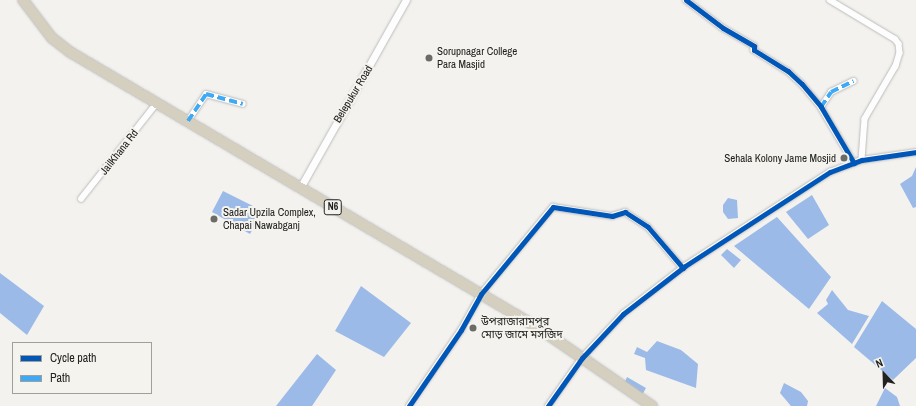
<!DOCTYPE html>
<html>
<head>
<meta charset="utf-8">
<style>
  body { margin:0 }
  #map { position:relative; width:916px; height:406px; overflow:hidden; background:#f3f2ef; font-family:"Archivo Narrow","Noto Sans Bengali",sans-serif }
  div>[style] { position:absolute }
  .water>* { inset:0; background:#9bbae7 }
  .roads { filter:drop-shadow(0 0 1px #bdbcba) drop-shadow(0 0 1px #bdbcba) }
  .street>* { height:5.5px; margin:-2.75px; padding:0 2.75px; transform-origin:2.75px; border-radius:2.75px; background:#fdfdfd }
  .secondary>* { height:7px; margin:-3.5px; padding:0 3.5px; transform-origin:3.5px; border-radius:3.5px; background:#fdfdfd }
  .highway>* { height:10px; margin:-5px; padding:0 5px; transform-origin:5px; border-radius:5px; background:#d5cfbf }
  .quiet>* { height:4px; margin-top:-2px; transform-origin:0; background:repeating-linear-gradient(90deg,#3fa9f5 0 8px,transparent 0 12px) }
  .cycleway>* { height:5px; margin:-2.5px; padding:0 2.5px; transform-origin:2.5px; border-radius:2.5px; background:#0057b8 }
  .dots>* { width:11px; height:11px; translate:-50% -50%; box-sizing:border-box; border:2px solid #f4f3ee; border-radius:50% }
  span { translate:-50% -50%; white-space:nowrap; text-align:center; line-height:1.15; -webkit-text-stroke:4px #f4f3ee; paint-order:stroke }
  .shield-label span { padding:1px 3px; background:#f4f3ee; border:1px solid; border-radius:3px; -webkit-text-stroke-width:0 }
  .shield-label { font-size:10px; color:#222220; font-weight:700 }
  .poi-label { font-size:11px; color:#222220 }
  .left { translate:0 -50%; text-align:left }
  .right { translate:-100% -50%; text-align:right }
  .street-label { font-size:11px; color:#222220 }
  .legend { position:absolute; left:12px; top:342px; width:140px; height:52px; box-sizing:border-box; background:#f4f3ee; border:1px solid #a09f9c; margin:0; padding:5px 7px; list-style:none; font-size:12px; color:#222220 }
  .legend li { display:flex; align-items:center; gap:8px; height:20px }
  .legend b { width:20px; border:1px solid #a09f9c }
  .north { position:absolute; left:864px; top:354px; width:40px; height:40px; -webkit-text-stroke:3px #f4f3ee; paint-order:stroke; rotate:337deg; font-size:11px; font-weight:700; line-height:16px; text-align:center; color:#222220 }
  .north::after { content:''; display:block; margin:auto; width:14px; height:18px; background:#222220; clip-path:polygon(50% 0,100% 100%,50% 72%,0 100%) }
</style>
</head>
<body>
<div id="map">
  <div class="water">
    <div style="clip-path:polygon(916px 167px,916px 207px,913px 208px,900px 184px,912px 176px)"></div>
    <div style="clip-path:polygon(223px 191px,263px 211px,250px 234px,212px 212px)"></div>
    <div style="clip-path:polygon(812px 195px,829px 225px,808px 239px,786px 212px)"></div>
    <div style="clip-path:polygon(728px 198px,737px 200px,738px 218px,728px 219px,723px 212px,723px 205px)"></div>
    <div style="clip-path:polygon(777px 217px,831px 277px,809px 309px,734px 246px)"></div>
    <div style="clip-path:polygon(727px 249px,741px 260px,734px 268px,721px 255px)"></div>
    <div style="clip-path:polygon(0 273px,44px 306px,27px 335px,0 313px)"></div>
    <div style="clip-path:polygon(361px 286px,411px 323px,384px 357px,335px 331px)"></div>
    <div style="clip-path:polygon(832px 290px,848px 310px,869px 316px,852px 344px,817px 313px,828px 304px,826px 300px)"></div>
    <div style="clip-path:polygon(882px 301px,916px 329px,916px 358px,893px 380px,854px 347px)"></div>
    <div style="clip-path:polygon(657px 341px,681px 350px,698px 364px,696px 388px,646px 370px,645px 358px,634px 354px,637px 347px,647px 352px)"></div>
    <div style="clip-path:polygon(317px 354px,336px 370px,312px 406px,276px 406px)"></div>
    <div style="clip-path:polygon(627px 377px,646px 388px,642px 395px,624px 384px)"></div>
    <div style="clip-path:polygon(784px 383px,801px 392px,808px 401px,807px 406px,791px 406px,780px 393px)"></div>
    <div style="clip-path:polygon(885px 388px,897px 397px,900px 406px,876px 406px)"></div>
  </div>
  <div class="roads">
    <div class="street">
      <div style="left:686px;top:0;width:46px;rotate:37.1deg"></div>
      <div style="left:723px;top:28px;width:36px;rotate:30deg"></div>
      <div style="left:754px;top:46px;width:4px;rotate:90deg"></div>
      <div style="left:754px;top:50px;width:40px;rotate:32deg"></div>
      <div style="left:788px;top:71px;width:19px;rotate:43deg"></div>
      <div style="left:802px;top:84px;width:30px;rotate:50deg"></div>
      <div style="left:821px;top:107px;width:65px;rotate:59.5deg"></div>
      <div style="left:830px;top:0;width:76px;rotate:31deg"></div>
      <div style="left:895px;top:39px;width:6px;rotate:51deg"></div>
      <div style="left:899px;top:44px;width:9px;rotate:84deg"></div>
      <div style="left:900px;top:53px;width:14px;rotate:107deg"></div>
      <div style="left:896px;top:66px;width:61px;rotate:120.3deg"></div>
      <div style="left:865px;top:119px;width:41px;rotate:94.2deg"></div>
      <div style="left:821px;top:107px;width:18px;rotate:-56deg"></div>
      <div style="left:831px;top:92px;width:25px;rotate:-26deg"></div>
      <div style="left:188px;top:121px;width:32px;rotate:-56deg"></div>
      <div style="left:206px;top:94px;width:38px;rotate:15deg"></div>
      <div style="left:81px;top:199px;width:121px;rotate:-51.7deg"></div>
      <div style="left:409px;top:406px;width:92px;rotate:-55.6deg"></div>
      <div style="left:461px;top:330px;width:41px;rotate:-60.9deg"></div>
      <div style="left:481px;top:294px;width:113px;rotate:-50.4deg"></div>
      <div style="left:553px;top:207px;width:60px;rotate:8.7deg"></div>
      <div style="left:612px;top:216px;width:14px;rotate:-17deg"></div>
      <div style="left:625px;top:212px;width:27px;rotate:33deg"></div>
      <div style="left:648px;top:227px;width:54px;rotate:49.5deg"></div>
      <div style="left:548px;top:406px;width:59px;rotate:-54.7deg"></div>
      <div style="left:582px;top:358px;width:60px;rotate:-47deg"></div>
      <div style="left:623px;top:314px;width:78px;rotate:-37.7deg"></div>
      <div style="left:685px;top:266px;width:173px;rotate:-33deg"></div>
      <div style="left:830px;top:172px;width:34px;rotate:-21deg"></div>
      <div style="left:862px;top:160px;width:55px;rotate:-8.4deg"></div>
    </div>
    <div class="secondary">
      <div style="left:300px;top:188px;width:216px;rotate:-60.6deg"></div>
    </div>
    <div class="highway">
      <div style="left:23px;top:0;width:48px;rotate:52.7deg"></div>
      <div style="left:52px;top:38px;width:23px;rotate:38deg"></div>
      <div style="left:70px;top:52px;width:546px;rotate:30.51deg"></div>
      <div style="left:540px;top:329px;width:136px;rotate:34.5deg"></div>
    </div>
  </div>
  <div class="quiet">
    <div style="left:821px;top:107px;width:18px;rotate:-56deg"></div>
    <div style="left:831px;top:92px;width:25px;rotate:-26deg"></div>
    <div style="left:188px;top:121px;width:32px;rotate:-56deg"></div>
    <div style="left:206px;top:94px;width:38px;rotate:15deg"></div>
  </div>
  <div class="cycleway">
    <div style="left:686px;top:0;width:46px;rotate:37.1deg"></div>
    <div style="left:723px;top:28px;width:36px;rotate:30deg"></div>
    <div style="left:754px;top:46px;width:4px;rotate:90deg"></div>
    <div style="left:754px;top:50px;width:40px;rotate:32deg"></div>
    <div style="left:788px;top:71px;width:19px;rotate:43deg"></div>
    <div style="left:802px;top:84px;width:30px;rotate:50deg"></div>
    <div style="left:821px;top:107px;width:65px;rotate:59.5deg"></div>
    <div style="left:409px;top:406px;width:92px;rotate:-55.6deg"></div>
    <div style="left:461px;top:330px;width:41px;rotate:-60.9deg"></div>
    <div style="left:481px;top:294px;width:113px;rotate:-50.4deg"></div>
    <div style="left:553px;top:207px;width:60px;rotate:8.7deg"></div>
    <div style="left:612px;top:216px;width:14px;rotate:-17deg"></div>
    <div style="left:625px;top:212px;width:27px;rotate:33deg"></div>
    <div style="left:648px;top:227px;width:54px;rotate:49.5deg"></div>
    <div style="left:548px;top:406px;width:59px;rotate:-54.7deg"></div>
    <div style="left:582px;top:358px;width:60px;rotate:-47deg"></div>
    <div style="left:623px;top:314px;width:78px;rotate:-37.7deg"></div>
    <div style="left:685px;top:266px;width:173px;rotate:-33deg"></div>
    <div style="left:830px;top:172px;width:34px;rotate:-21deg"></div>
    <div style="left:862px;top:160px;width:55px;rotate:-8.4deg"></div>
  </div>
  <div class="dots">
    <div style="left:429px;top:58px;background:#6b6b68"></div>
    <div style="left:844px;top:158px;background:#6b6b68"></div>
    <div style="left:214px;top:219px;background:#6b6b68"></div>
    <div style="left:473px;top:328px;background:#6b6b68"></div>
  </div>
  <div class="shield-label">
    <span style="left:333px;top:207px">N6</span>
  </div>
  <div class="poi-label">
    <span class="left" style="left:437px;top:58px">Sorupnagar College<br>Para Masjid</span>
    <span class="right" style="left:836px;top:158px">Sehala Kolony Jame Mosjid</span>
    <span class="left" style="left:223px;top:219px">Sadar Upzila Complex,<br>Chapai Nawabganj</span>
    <span class="left" style="left:481px;top:328px">উপরাজারামপুর<br>মোড় জামে মসজিদ</span>
  </div>
  <div class="street-label">
    <span style="left:353px;top:94px;rotate:-59deg">Belepukur Road</span>
    <span style="left:119px;top:152px;rotate:-52deg">JailKhana Rd</span>
  </div>
  <ul class="legend">
  <li><b style="height:5px;background:#0057b8"></b>Cycle path</li>
  <li><b style="height:5px;background:#3fa9f5"></b>Path</li>
  </ul>
  <div class="north">N</div>
</div>
</body>
</html>
